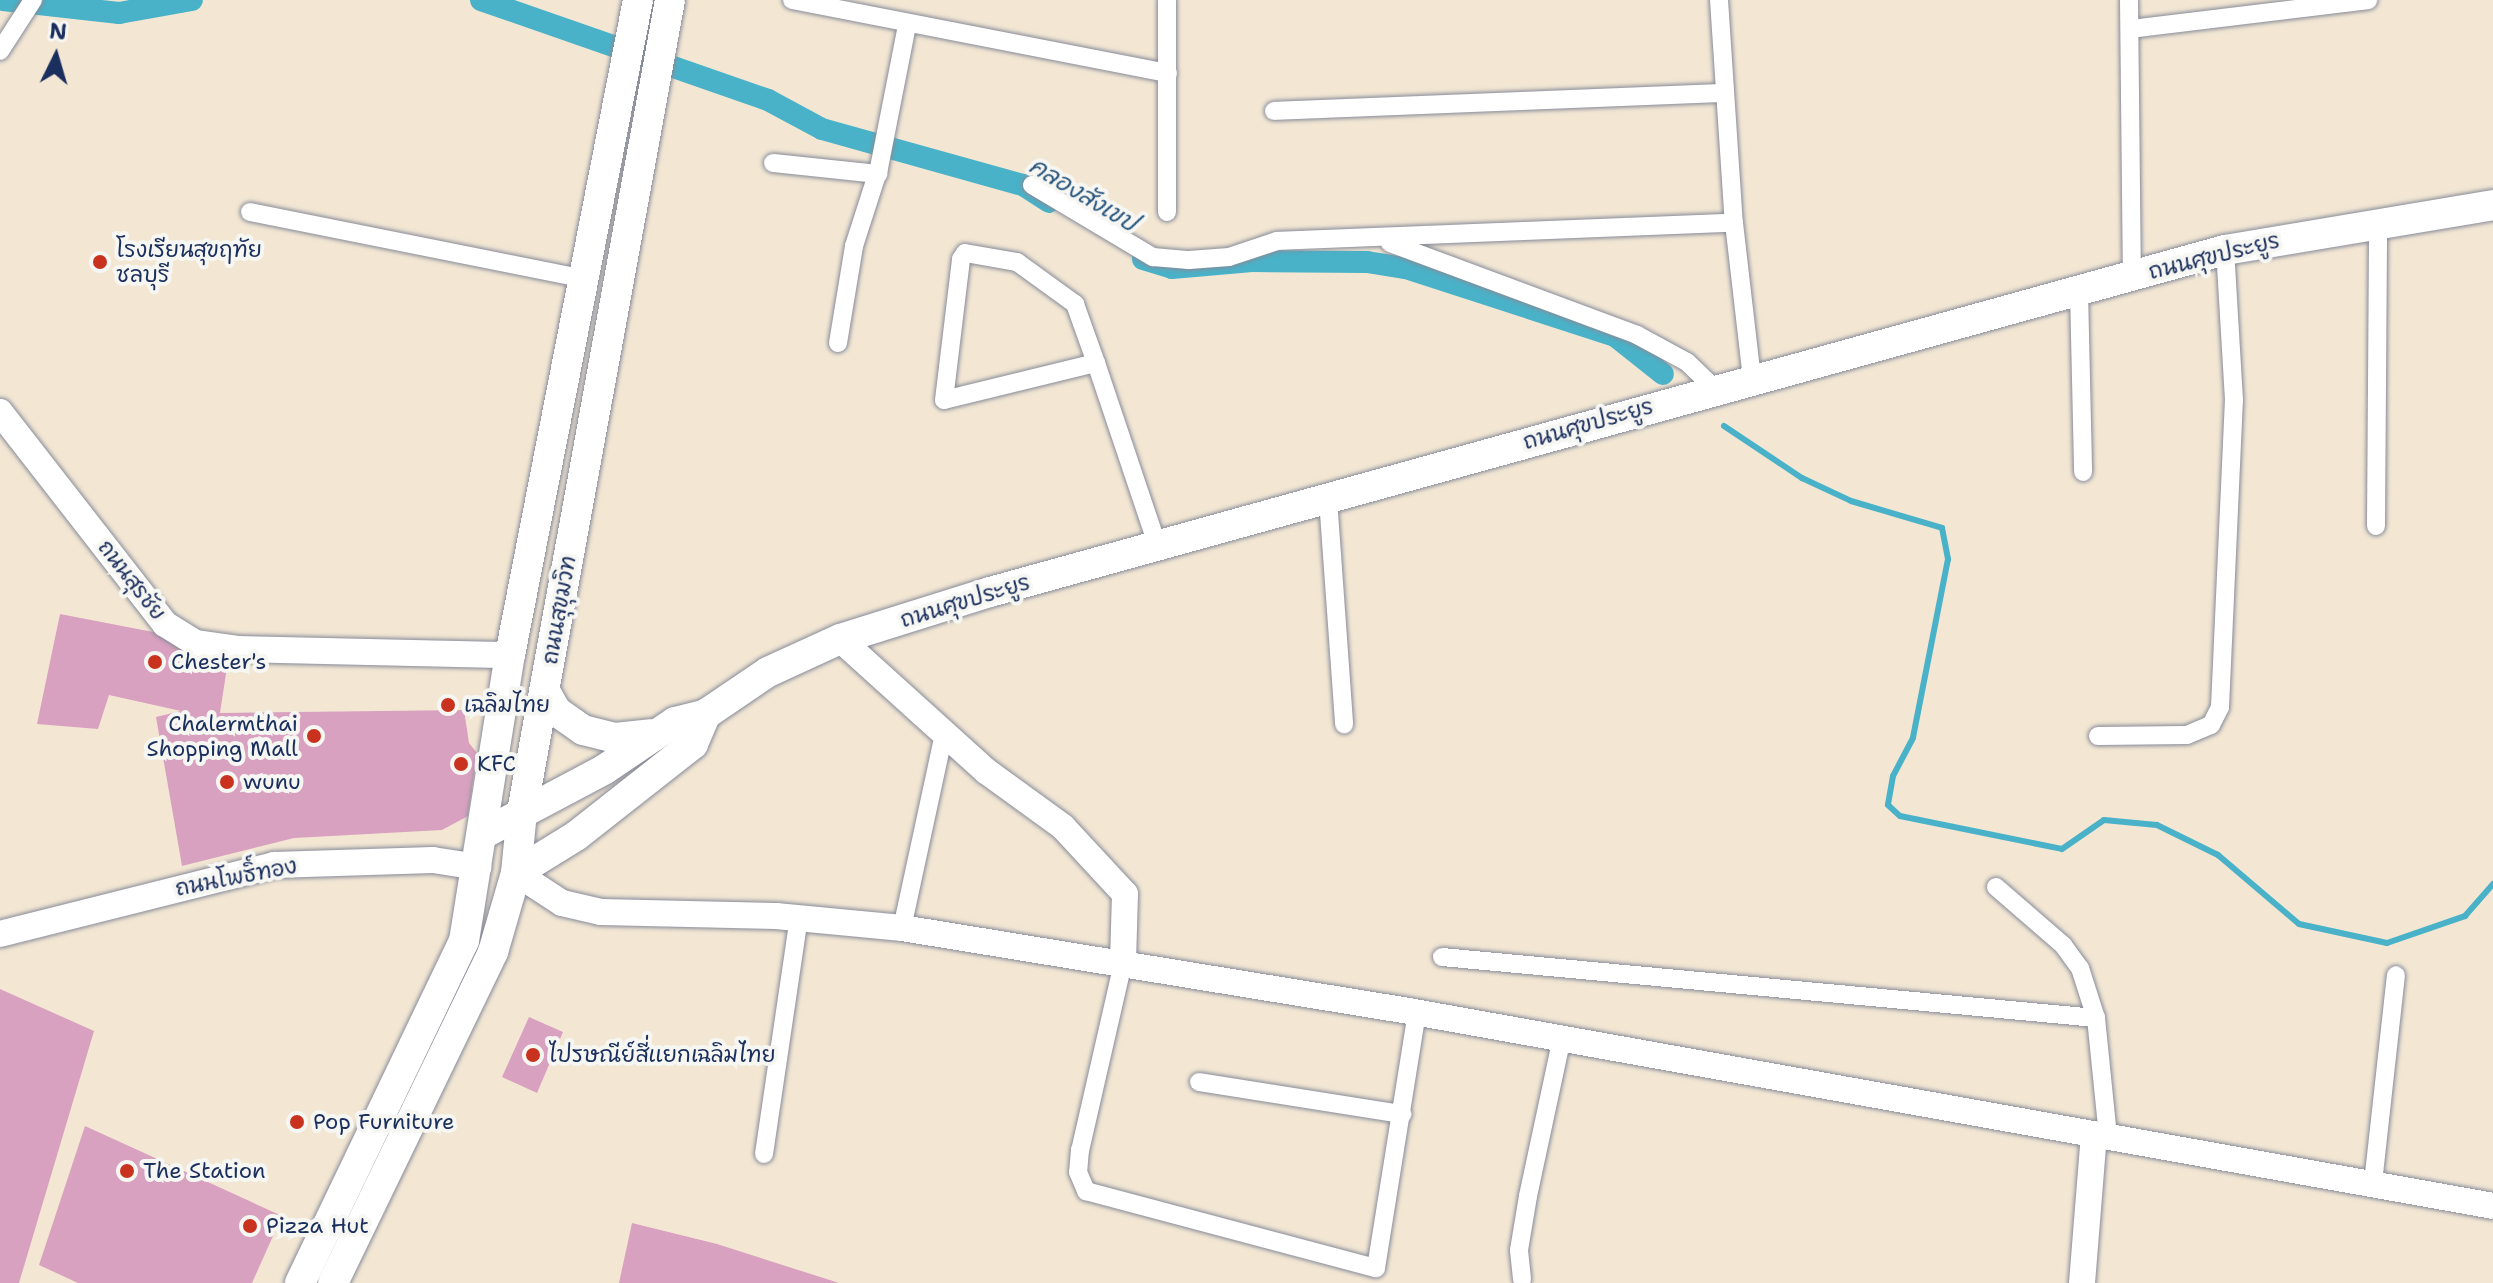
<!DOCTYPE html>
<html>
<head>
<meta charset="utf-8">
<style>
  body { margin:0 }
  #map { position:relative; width:2493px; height:1283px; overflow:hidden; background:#f3e7d4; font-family:"Shantell Sans","Playpen Sans Thai",sans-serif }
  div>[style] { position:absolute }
  .stream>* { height:6px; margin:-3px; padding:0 3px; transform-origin:3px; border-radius:3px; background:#49b2c8 }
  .canal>* { height:22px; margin:-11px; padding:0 11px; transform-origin:11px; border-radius:11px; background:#49b2c8 }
  .building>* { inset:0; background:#d8a1bf }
  .roads { filter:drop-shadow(0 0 2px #878b99) drop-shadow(0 0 2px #878b99) }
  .street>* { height:18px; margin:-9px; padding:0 9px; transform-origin:9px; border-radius:9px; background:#fff }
  .secondary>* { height:26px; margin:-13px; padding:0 13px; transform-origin:13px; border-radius:13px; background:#fff }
  .primary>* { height:30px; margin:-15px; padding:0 15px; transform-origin:15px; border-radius:15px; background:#fff }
  .dots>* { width:22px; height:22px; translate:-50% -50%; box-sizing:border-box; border:4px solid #f6f6f2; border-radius:50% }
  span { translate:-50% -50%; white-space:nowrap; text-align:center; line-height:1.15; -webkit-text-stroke:8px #f6f6f2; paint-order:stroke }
  .poi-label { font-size:22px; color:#1b2f5e }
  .left { translate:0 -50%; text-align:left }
  .right { translate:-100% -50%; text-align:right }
  .street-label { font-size:22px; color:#1b2f5e }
  .water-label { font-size:24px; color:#29567e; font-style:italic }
  .north { position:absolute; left:16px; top:16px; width:80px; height:80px; -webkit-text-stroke:6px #f6f6f2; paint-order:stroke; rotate:5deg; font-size:22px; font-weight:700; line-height:32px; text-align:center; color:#1b2f5e }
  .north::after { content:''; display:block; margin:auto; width:28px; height:36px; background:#1b2f5e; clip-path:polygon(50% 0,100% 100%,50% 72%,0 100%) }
</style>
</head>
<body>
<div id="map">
  <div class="stream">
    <div style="left:1724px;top:426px;width:94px;rotate:33.7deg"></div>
    <div style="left:1802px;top:478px;width:54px;rotate:25.1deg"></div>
    <div style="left:1851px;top:501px;width:95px;rotate:16.5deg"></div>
    <div style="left:1942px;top:528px;width:32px;rotate:79deg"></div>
    <div style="left:1948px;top:559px;width:182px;rotate:101.1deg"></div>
    <div style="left:1913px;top:738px;width:43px;rotate:117.8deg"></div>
    <div style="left:1893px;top:776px;width:29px;rotate:100deg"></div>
    <div style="left:1888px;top:805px;width:16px;rotate:43deg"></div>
    <div style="left:1900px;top:816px;width:165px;rotate:11.5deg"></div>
    <div style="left:2062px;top:849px;width:51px;rotate:-34.6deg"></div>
    <div style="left:2104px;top:820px;width:53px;rotate:5.4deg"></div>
    <div style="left:2157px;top:825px;width:68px;rotate:26.2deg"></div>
    <div style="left:2218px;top:855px;width:106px;rotate:40.4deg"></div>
    <div style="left:2299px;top:924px;width:90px;rotate:12.2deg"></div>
    <div style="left:2387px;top:943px;width:83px;rotate:-19.1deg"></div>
    <div style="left:2465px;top:916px;width:43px;rotate:-48.8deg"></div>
  </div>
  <div class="canal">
    <div style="left:3px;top:0;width:117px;rotate:6.4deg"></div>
    <div style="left:119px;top:13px;width:74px;rotate:-10.1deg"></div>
    <div style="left:481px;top:0;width:304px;rotate:19.2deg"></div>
    <div style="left:768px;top:100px;width:61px;rotate:28.2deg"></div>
    <div style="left:822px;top:129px;width:209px;rotate:15.6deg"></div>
    <div style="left:1023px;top:185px;width:31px;rotate:33deg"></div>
    <div style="left:1143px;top:259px;width:30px;rotate:17deg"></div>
    <div style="left:1172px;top:268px;width:80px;rotate:-5deg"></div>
    <div style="left:1252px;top:261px;width:115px;rotate:0.5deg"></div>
    <div style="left:1367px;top:262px;width:39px;rotate:9deg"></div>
    <div style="left:1406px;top:268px;width:220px;rotate:18deg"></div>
    <div style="left:1615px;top:336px;width:61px;rotate:38.4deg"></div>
  </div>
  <div class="building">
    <div style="clip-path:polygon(60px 614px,179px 637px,229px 654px,220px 713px,464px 710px,469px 743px,477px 753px,468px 816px,442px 830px,294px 838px,182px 866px,156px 717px,181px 711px,109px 695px,98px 729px,37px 724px)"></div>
    <div style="clip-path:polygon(0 989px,94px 1031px,19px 1283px,0 1283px)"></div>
    <div style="clip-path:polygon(529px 1017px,563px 1032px,537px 1093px,502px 1077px)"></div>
    <div style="clip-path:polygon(85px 1126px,282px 1216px,252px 1283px,78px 1283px,39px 1265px)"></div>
    <div style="clip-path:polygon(632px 1223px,717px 1244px,839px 1283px,619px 1283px)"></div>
  </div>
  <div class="roads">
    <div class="street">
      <div style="left:792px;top:0;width:383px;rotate:11deg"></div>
      <div style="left:1719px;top:0;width:224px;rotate:86.2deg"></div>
      <div style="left:1734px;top:223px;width:157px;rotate:83.4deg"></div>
      <div style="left:2129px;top:0;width:276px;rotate:89.4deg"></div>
      <div style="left:2130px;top:29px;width:240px;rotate:-6.9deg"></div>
      <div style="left:0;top:51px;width:61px;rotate:-57.1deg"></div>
      <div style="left:1274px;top:111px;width:451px;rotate:-2.3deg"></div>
      <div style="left:773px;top:163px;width:106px;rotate:6deg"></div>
      <div style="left:1032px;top:185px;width:141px;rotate:30.8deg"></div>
      <div style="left:1153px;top:257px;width:36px;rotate:5deg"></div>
      <div style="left:1189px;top:260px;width:40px;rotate:-4.3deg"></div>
      <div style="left:1229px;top:257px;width:51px;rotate:-18.4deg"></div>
      <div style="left:1277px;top:241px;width:457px;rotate:-2.3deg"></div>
      <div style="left:250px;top:212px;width:342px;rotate:11.3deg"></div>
      <div style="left:1167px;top:212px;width:212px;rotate:-90deg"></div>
      <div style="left:1390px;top:243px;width:264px;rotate:20.4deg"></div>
      <div style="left:1637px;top:335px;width:57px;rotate:28.4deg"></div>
      <div style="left:1687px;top:362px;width:39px;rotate:44deg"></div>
      <div style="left:2079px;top:291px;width:181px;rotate:88.7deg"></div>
      <div style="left:838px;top:343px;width:98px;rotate:-80.6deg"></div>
      <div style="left:854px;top:246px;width:82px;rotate:-72.2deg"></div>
      <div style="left:879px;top:168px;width:146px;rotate:-78.9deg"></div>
      <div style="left:1096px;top:363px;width:156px;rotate:166.3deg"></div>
      <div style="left:944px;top:400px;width:142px;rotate:-83.1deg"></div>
      <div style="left:961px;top:259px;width:7px;rotate:-56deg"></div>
      <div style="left:965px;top:253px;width:53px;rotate:9.8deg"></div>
      <div style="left:1017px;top:262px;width:72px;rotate:35.9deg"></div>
      <div style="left:1075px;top:304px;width:63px;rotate:70.4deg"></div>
      <div style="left:1096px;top:363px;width:194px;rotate:71.4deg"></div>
      <div style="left:1328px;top:499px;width:226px;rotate:85.9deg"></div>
      <div style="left:2376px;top:526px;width:305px;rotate:-89.6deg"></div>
      <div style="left:2098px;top:736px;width:89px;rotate:-0.6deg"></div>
      <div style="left:2187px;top:735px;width:26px;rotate:-23deg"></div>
      <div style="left:2211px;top:725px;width:20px;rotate:-63deg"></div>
      <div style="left:2220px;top:707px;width:307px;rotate:-87.4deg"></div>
      <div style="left:2234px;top:400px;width:150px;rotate:-93.4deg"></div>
      <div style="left:1996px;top:887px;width:89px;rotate:40.9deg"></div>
      <div style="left:2063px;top:945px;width:29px;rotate:54deg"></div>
      <div style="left:2080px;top:968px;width:52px;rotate:72.3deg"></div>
      <div style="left:2096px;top:1018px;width:119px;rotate:84.2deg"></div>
      <div style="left:902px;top:928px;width:199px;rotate:-77.8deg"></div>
      <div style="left:1442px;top:957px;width:657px;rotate:5.33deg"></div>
      <div style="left:1123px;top:963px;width:192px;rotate:102.9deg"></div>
      <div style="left:1080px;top:1150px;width:22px;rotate:95deg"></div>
      <div style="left:1078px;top:1172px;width:21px;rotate:67deg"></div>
      <div style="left:1086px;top:1191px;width:300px;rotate:14.9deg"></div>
      <div style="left:1376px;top:1268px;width:258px;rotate:-80.9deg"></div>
      <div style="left:1199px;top:1082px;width:206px;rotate:9deg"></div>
      <div style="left:764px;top:1154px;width:240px;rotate:-81.6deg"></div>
      <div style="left:2373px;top:1183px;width:209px;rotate:-83.7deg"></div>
      <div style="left:1522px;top:1279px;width:29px;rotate:-96deg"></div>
      <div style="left:1519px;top:1250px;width:55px;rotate:-80.5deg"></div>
      <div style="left:1528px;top:1196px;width:162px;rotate:-77.9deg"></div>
    </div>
    <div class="secondary">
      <div style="left:0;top:412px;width:269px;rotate:52.1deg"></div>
      <div style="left:165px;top:624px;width:36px;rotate:32deg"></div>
      <div style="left:195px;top:643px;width:43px;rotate:7.9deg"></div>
      <div style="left:238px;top:649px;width:272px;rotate:1.3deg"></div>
      <div style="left:840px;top:639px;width:197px;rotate:42.1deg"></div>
      <div style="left:986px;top:771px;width:95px;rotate:36deg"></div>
      <div style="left:1063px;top:827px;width:91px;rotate:47.2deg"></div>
      <div style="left:1125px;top:894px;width:69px;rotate:91.7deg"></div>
      <div style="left:516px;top:873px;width:55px;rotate:33.1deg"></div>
      <div style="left:562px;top:903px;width:40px;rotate:13deg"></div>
      <div style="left:601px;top:912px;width:175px;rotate:1.3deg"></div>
      <div style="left:776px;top:916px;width:127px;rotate:5.4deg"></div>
      <div style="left:902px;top:928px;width:508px;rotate:9.3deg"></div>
      <div style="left:1403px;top:1010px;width:1107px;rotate:10.19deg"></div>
      <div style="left:0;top:934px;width:283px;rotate:-14.1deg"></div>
      <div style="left:274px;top:865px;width:159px;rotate:-1.8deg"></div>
      <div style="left:433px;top:860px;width:46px;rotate:8.8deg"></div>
      <div style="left:2082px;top:1283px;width:149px;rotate:-85.4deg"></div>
    </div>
    <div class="primary">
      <div style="left:545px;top:691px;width:23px;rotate:61deg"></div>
      <div style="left:556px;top:711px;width:33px;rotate:35deg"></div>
      <div style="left:583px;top:730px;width:33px;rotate:14deg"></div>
      <div style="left:615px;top:738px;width:36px;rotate:-6deg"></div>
      <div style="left:483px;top:834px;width:138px;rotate:-28deg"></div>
      <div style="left:605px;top:769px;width:84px;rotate:-33.9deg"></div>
      <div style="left:675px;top:722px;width:32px;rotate:-14deg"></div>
      <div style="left:706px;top:714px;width:75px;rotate:-34.1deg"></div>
      <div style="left:768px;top:672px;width:79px;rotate:-24.6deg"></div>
      <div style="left:840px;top:639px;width:157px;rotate:-17.4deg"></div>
      <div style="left:990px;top:592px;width:1281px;rotate:-15.48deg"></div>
      <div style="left:2225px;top:250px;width:272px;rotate:-9.5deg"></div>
      <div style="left:516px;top:873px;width:70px;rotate:-31.7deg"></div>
      <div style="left:576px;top:836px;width:149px;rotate:-38.2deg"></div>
      <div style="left:693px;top:744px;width:33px;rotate:-67deg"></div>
      <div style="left:300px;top:1283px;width:379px;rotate:-64.4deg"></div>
      <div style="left:464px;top:941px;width:290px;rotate:-80.9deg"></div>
      <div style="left:510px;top:655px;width:667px;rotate:-78.94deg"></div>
      <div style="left:333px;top:1283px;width:368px;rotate:-64.2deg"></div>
      <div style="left:493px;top:952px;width:82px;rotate:-73.8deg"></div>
      <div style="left:516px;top:873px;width:61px;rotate:-84.4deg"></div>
      <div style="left:522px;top:812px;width:825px;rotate:-79.67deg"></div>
    </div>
  </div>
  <div class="dots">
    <div style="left:100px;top:262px;background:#c8321e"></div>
    <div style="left:155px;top:662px;background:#c8321e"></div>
    <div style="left:448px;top:705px;background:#c8321e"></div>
    <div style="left:314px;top:736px;background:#c8321e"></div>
    <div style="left:461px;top:764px;background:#c8321e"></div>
    <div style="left:227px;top:782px;background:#c8321e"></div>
    <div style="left:533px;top:1055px;background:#c8321e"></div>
    <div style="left:297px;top:1122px;background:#c8321e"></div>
    <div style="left:127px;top:1171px;background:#c8321e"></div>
    <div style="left:250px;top:1226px;background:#c8321e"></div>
  </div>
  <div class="poi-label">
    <span class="left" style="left:116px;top:262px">โรงเรียนสุขฤทัย<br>ชลบุรี</span>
    <span class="left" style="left:171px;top:662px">Chester's</span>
    <span class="left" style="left:464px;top:705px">เฉลิมไทย</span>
    <span class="right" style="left:298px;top:736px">Chalermthai<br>Shopping Mall</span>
    <span class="left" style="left:477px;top:764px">KFC</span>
    <span class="left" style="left:243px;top:782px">wunu</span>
    <span class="left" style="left:549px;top:1055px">ไปรษณีย์สี่แยกเฉลิมไทย</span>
    <span class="left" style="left:313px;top:1122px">Pop Furniture</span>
    <span class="left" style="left:143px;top:1171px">The Station</span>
    <span class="left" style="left:266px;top:1226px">Pizza Hut</span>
  </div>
  <div class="street-label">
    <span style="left:2214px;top:256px;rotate:-14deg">ถนนศุขประยูร</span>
    <span style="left:1588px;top:424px;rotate:-16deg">ถนนศุขประยูร</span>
    <span style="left:132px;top:580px;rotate:52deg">ถนนสุรชัย</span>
    <span style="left:965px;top:601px;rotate:-17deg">ถนนศุขประยูร</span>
    <span style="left:559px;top:610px;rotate:-80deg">ถนนสุขุมวิท</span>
    <span style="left:236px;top:877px;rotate:-11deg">ถนนโพธิ์ทอง</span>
  </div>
  <div class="water-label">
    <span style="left:1083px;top:195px;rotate:31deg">คลองสังเขป</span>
  </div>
  <div class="north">N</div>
</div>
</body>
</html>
